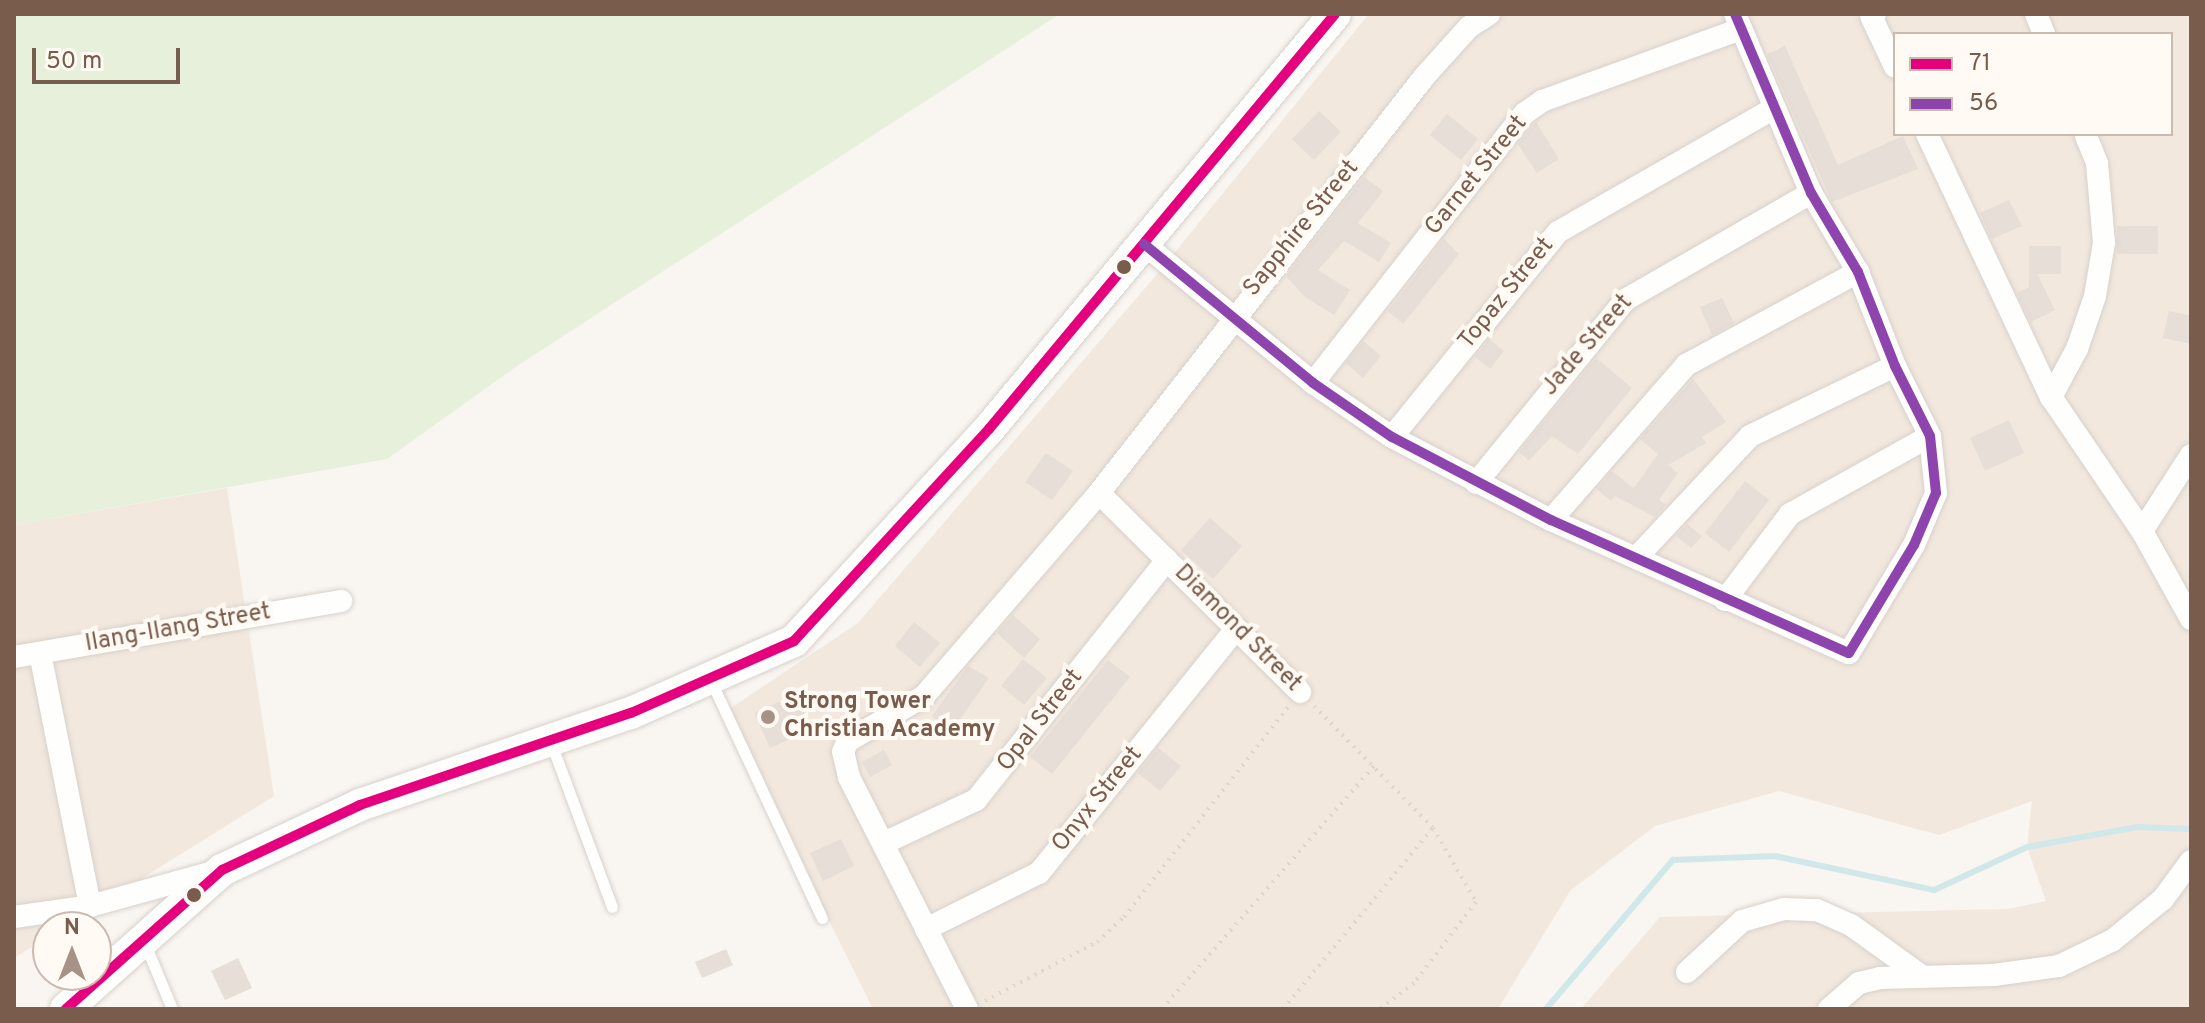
<!DOCTYPE html>
<html>
<head>
<meta charset="utf-8">
<style>
  body { margin:0 }
  #map { position:relative; width:2205px; height:1023px; overflow:hidden; background:#f9f5f0; font-family:Overpass,sans-serif }
  div>[style] { position:absolute }
  .residential>* { inset:0; background:#f2e8de }
  .green>* { inset:0; background:#e7f0db }
  .stream>* { height:6px; margin:-3px; padding:0 3px; transform-origin:3px; border-radius:3px; background:#d0e8ea }
  .building>* { inset:0; background:#e6ded7 }
  .path>* { height:4px; margin-top:-2px; transform-origin:0; background:repeating-linear-gradient(90deg,#dcd5d0 0 2px,transparent 0 8px) }
  .roads { filter:drop-shadow(0 0 2px #d7d1cb) drop-shadow(0 0 2px #d7d1cb) }
  .lane>* { height:11px; margin:-5.5px; padding:0 5.5px; transform-origin:5.5px; border-radius:5.5px; background:#fefefd }
  .street>* { height:22px; margin:-11px; padding:0 11px; transform-origin:11px; border-radius:11px; background:#fefefd }
  .secondary>* { height:32px; margin:-16px; padding:0 16px; transform-origin:16px; border-radius:16px; background:#fefefd }
  .bus-1>* { height:10px; margin:-5px; padding:0 5px; transform-origin:5px; border-radius:5px; background:#e5007d }
  .bus-2>* { height:10px; margin:-5px; padding:0 5px; transform-origin:5px; border-radius:5px; background:#8e44ad }
  .dots>* { width:22px; height:22px; translate:-50% -50%; box-sizing:border-box; border:4px solid #fffaf3; border-radius:50% }
  span { translate:-50% -50%; white-space:nowrap; text-align:center; line-height:1.15; -webkit-text-stroke:8px #fffaf3; paint-order:stroke }
  .street-label { font-size:24px; color:#7a5c4d }
  .poi-label { font-size:24px; color:#7a5c4d; font-weight:700 }
  .left { translate:0 -50%; text-align:left }
  .frame { position:absolute; inset:0; border:16px solid #7a5c4d; pointer-events:none }
  .legend { position:absolute; left:1893px; top:32px; width:280px; height:104px; box-sizing:border-box; background:#fffaf3; border:2px solid #cabbb1; margin:0; padding:10px 14px; list-style:none; font-size:24px; color:#7a5c4d }
  .legend li { display:flex; align-items:center; gap:16px; height:40px }
  .legend b { width:40px; border:2px solid #cabbb1 }
  .north { position:absolute; left:32px; top:911px; width:80px; height:80px; box-sizing:border-box; background:#fffaf3; border:2px solid #cabbb1; border-radius:50%; rotate:0deg; font-size:22px; font-weight:700; line-height:32px; text-align:center; color:#7a5c4d }
  .north::after { content:''; display:block; margin:auto; width:28px; height:36px; background:#a69286; clip-path:polygon(50% 0,100% 100%,50% 72%,0 100%) }
  .scale { position:absolute; left:32px; top:48px; width:148px; height:36px; box-sizing:border-box; border:4px solid #7a5c4d; border-top:0; padding-left:10px; font-size:24px; line-height:28px; white-space:nowrap; color:#7a5c4d; -webkit-text-stroke:6px #fffaf3; paint-order:stroke }
</style>
</head>
<body>
<div id="map">
  <div class="residential">
    <div style="clip-path:polygon(evenodd,1369px 14px,2191px 14px,2191px 1009px,1581px 1009px,1660px 917px,2008px 909px,2046px 901px,2027px 847px,2032px 801px,1939px 835px,1779px 791px,1655px 826px,1570px 891px,1498px 1009px,873px 1009px,725px 712px,858px 623px,1158px 273px,1369px 14px,1895px 34px,2171px 34px,2171px 134px,1895px 134px,1895px 34px)"></div>
    <div style="clip-path:polygon(227px 488px,274px 796px,64px 927px,48px 927px,48px 937px,14px 958px,14px 525px)"></div>
  </div>
  <div class="green">
    <div style="clip-path:polygon(14px 14px,1060px 14px,517px 366px,387px 459px,14px 525px)"></div>
  </div>
  <div class="stream">
    <div style="left:1546px;top:1009px;width:196px;rotate:-49.6deg"></div>
    <div style="left:1673px;top:860px;width:102px;rotate:-2.2deg"></div>
    <div style="left:1775px;top:856px;width:163px;rotate:12.1deg"></div>
    <div style="left:1934px;top:890px;width:102px;rotate:-24.8deg"></div>
    <div style="left:2027px;top:847px;width:112px;rotate:-10.3deg"></div>
    <div style="left:2137px;top:827px;width:54px;rotate:2.1deg"></div>
  </div>
  <div class="building">
    <div style="clip-path:polygon(1785px 46px,1838px 165px,1903px 136px,1918px 169px,1832px 202px,1767px 54px)"></div>
    <div style="clip-path:polygon(1319px 111px,1341px 132px,1314px 160px,1292px 139px)"></div>
    <div style="clip-path:polygon(1447px 114px,1478px 139px,1461px 160px,1430px 135px)"></div>
    <div style="clip-path:polygon(1536px 122px,1559px 159px,1537px 173px,1518px 144px)"></div>
    <div style="clip-path:polygon(1364px 177px,1383px 191px,1358px 223px,1391px 243px,1379px 262px,1344px 241px,1318px 270px,1350px 290px,1334px 315px,1305px 297px,1286px 276px)"></div>
    <div style="clip-path:polygon(2009px 200px,2022px 226px,1992px 239px,1980px 213px)"></div>
    <div style="clip-path:polygon(2117px 226px,2158px 226px,2158px 254px,2117px 254px)"></div>
    <div style="clip-path:polygon(1444px 239px,1459px 254px,1403px 324px,1388px 311px)"></div>
    <div style="clip-path:polygon(2029px 246px,2061px 246px,2061px 274px,2037px 274px,2055px 310px,2031px 322px,2017px 293px,2029px 287px)"></div>
    <div style="clip-path:polygon(1722px 298px,1734px 323px,1712px 335px,1700px 307px)"></div>
    <div style="clip-path:polygon(2169px 311px,2191px 316px,2191px 344px,2163px 338px)"></div>
    <div style="clip-path:polygon(1489px 339px,1504px 351px,1490px 369px,1475px 357px)"></div>
    <div style="clip-path:polygon(1363px 341px,1381px 356px,1363px 378px,1346px 363px)"></div>
    <div style="clip-path:polygon(1596px 358px,1632px 388px,1578px 454px,1552px 436px,1529px 461px,1519px 452px)"></div>
    <div style="clip-path:polygon(1693px 379px,1726px 422px,1702px 437px,1706px 443px,1668px 465px,1678px 473px,1659px 500px,1666px 505px,1655px 517px,1615px 496px,1611px 501px,1597px 489px,1612px 471px,1633px 488px,1636px 485px,1658px 454px,1640px 439px)"></div>
    <div style="clip-path:polygon(2009px 420px,2024px 453px,1985px 471px,1970px 438px)"></div>
    <div style="clip-path:polygon(1046px 453px,1073px 471px,1052px 500px,1025px 482px)"></div>
    <div style="clip-path:polygon(1745px 481px,1769px 500px,1729px 552px,1705px 533px)"></div>
    <div style="clip-path:polygon(1210px 518px,1242px 546px,1213px 579px,1181px 550px)"></div>
    <div style="clip-path:polygon(1687px 524px,1702px 536px,1691px 548px,1676px 536px)"></div>
    <div style="clip-path:polygon(1013px 615px,1040px 639px,1024px 658px,997px 633px)"></div>
    <div style="clip-path:polygon(914px 622px,940px 643px,920px 667px,895px 646px)"></div>
    <div style="clip-path:polygon(1023px 659px,1047px 678px,1024px 705px,1001px 686px)"></div>
    <div style="clip-path:polygon(1108px 660px,1130px 677px,1052px 774px,1030px 757px)"></div>
    <div style="clip-path:polygon(968px 666px,989px 678px,951px 732px,932px 716px)"></div>
    <div style="clip-path:polygon(796px 694px,812px 729px,770px 748px,754px 713px)"></div>
    <div style="clip-path:polygon(1158px 748px,1181px 766px,1160px 791px,1138px 773px)"></div>
    <div style="clip-path:polygon(884px 750px,892px 765px,870px 777px,862px 762px)"></div>
    <div style="clip-path:polygon(841px 839px,854px 866px,823px 881px,810px 853px)"></div>
    <div style="clip-path:polygon(726px 949px,733px 965px,702px 978px,695px 962px)"></div>
    <div style="clip-path:polygon(238px 958px,252px 988px,225px 1000px,211px 971px)"></div>
  </div>
  <div class="path">
    <div style="left:1314px;top:706px;width:170px;rotate:45.7deg"></div>
    <div style="left:1433px;top:828px;width:86px;rotate:59.8deg"></div>
    <div style="left:1476px;top:902px;width:102px;rotate:127.4deg"></div>
    <div style="left:1414px;top:983px;width:43px;rotate:142.6deg"></div>
    <div style="left:985px;top:1001px;width:127px;rotate:-27.8deg"></div>
    <div style="left:1097px;top:942px;width:37px;rotate:-43deg"></div>
    <div style="left:1124px;top:917px;width:268px;rotate:-52deg"></div>
    <div style="left:1162px;top:1009px;width:324px;rotate:-48.9deg"></div>
    <div style="left:1283px;top:1009px;width:235px;rotate:-50.4deg"></div>
  </div>
  <div class="roads">
    <div class="lane">
      <div style="left:710px;top:679px;width:264px;rotate:64.9deg"></div>
      <div style="left:551px;top:743px;width:175px;rotate:69.6deg"></div>
      <div style="left:145px;top:944px;width:70px;rotate:67.4deg"></div>
    </div>
    <div class="street">
      <div style="left:1875px;top:14px;width:4px;rotate:153deg"></div>
      <div style="left:1871px;top:16px;width:56px;rotate:64.8deg"></div>
      <div style="left:2036px;top:14px;width:22px;rotate:68deg"></div>
      <div style="left:1927px;top:134px;width:291px;rotate:64.8deg"></div>
      <div style="left:2051px;top:397px;width:162px;rotate:55.8deg"></div>
      <div style="left:2142px;top:531px;width:101px;rotate:60.9deg"></div>
      <div style="left:1144px;top:244px;width:219px;rotate:39.4deg"></div>
      <div style="left:1313px;top:383px;width:96px;rotate:34.4deg"></div>
      <div style="left:1392px;top:437px;width:179px;rotate:27.6deg"></div>
      <div style="left:1551px;top:520px;width:326px;rotate:24.1deg"></div>
      <div style="left:1849px;top:653px;width:126px;rotate:-59deg"></div>
      <div style="left:1914px;top:545px;width:56px;rotate:-67.1deg"></div>
      <div style="left:1936px;top:493px;width:57px;rotate:-96deg"></div>
      <div style="left:1930px;top:436px;width:78px;rotate:-116.6deg"></div>
      <div style="left:1895px;top:366px;width:101px;rotate:-111.5deg"></div>
      <div style="left:1858px;top:272px;width:92px;rotate:-120.7deg"></div>
      <div style="left:1811px;top:193px;width:194px;rotate:-113deg"></div>
      <div style="left:1313px;top:383px;width:343px;rotate:-51.9deg"></div>
      <div style="left:1525px;top:113px;width:21px;rotate:-35deg"></div>
      <div style="left:1542px;top:101px;width:212px;rotate:-19.9deg"></div>
      <div style="left:2051px;top:397px;width:55px;rotate:-61.6deg"></div>
      <div style="left:2077px;top:349px;width:56px;rotate:-71.2deg"></div>
      <div style="left:2095px;top:296px;width:54px;rotate:-80.4deg"></div>
      <div style="left:2104px;top:243px;width:80px;rotate:-95deg"></div>
      <div style="left:2097px;top:163px;width:31px;rotate:-112deg"></div>
      <div style="left:1392px;top:437px;width:264px;rotate:-51deg"></div>
      <div style="left:1558px;top:232px;width:248px;rotate:-29.8deg"></div>
      <div style="left:1476px;top:483px;width:236px;rotate:-50.8deg"></div>
      <div style="left:1625px;top:300px;width:215px;rotate:-29.9deg"></div>
      <div style="left:1099px;top:493px;width:283px;rotate:44.7deg"></div>
      <div style="left:1551px;top:520px;width:206px;rotate:-48.9deg"></div>
      <div style="left:1686px;top:365px;width:196px;rotate:-28.4deg"></div>
      <div style="left:2142px;top:531px;width:90px;rotate:-57.2deg"></div>
      <div style="left:1636px;top:558px;width:167px;rotate:-46.9deg"></div>
      <div style="left:1750px;top:436px;width:161px;rotate:-25.8deg"></div>
      <div style="left:1725px;top:600px;width:108px;rotate:-52.9deg"></div>
      <div style="left:1790px;top:514px;width:160px;rotate:-29.1deg"></div>
      <div style="left:40px;top:653px;width:258px;rotate:78.8deg"></div>
      <div style="left:14px;top:657px;width:332px;rotate:-9.7deg"></div>
      <div style="left:884px;top:843px;width:102px;rotate:-25.1deg"></div>
      <div style="left:976px;top:800px;width:307px;rotate:-51.5deg"></div>
      <div style="left:14px;top:917px;width:77px;rotate:-8.2deg"></div>
      <div style="left:90px;top:906px;width:132px;rotate:-15.4deg"></div>
      <div style="left:926px;top:929px;width:126px;rotate:-26.4deg"></div>
      <div style="left:1039px;top:873px;width:314px;rotate:-51.1deg"></div>
      <div style="left:1687px;top:972px;width:75px;rotate:-42.8deg"></div>
      <div style="left:1742px;top:921px;width:44px;rotate:-15.9deg"></div>
      <div style="left:1784px;top:909px;width:33px;rotate:2deg"></div>
      <div style="left:1817px;top:910px;width:37px;rotate:24deg"></div>
      <div style="left:1851px;top:925px;width:84px;rotate:35.8deg"></div>
      <div style="left:967px;top:1009px;width:260px;rotate:-117deg"></div>
      <div style="left:849px;top:777px;width:26px;rotate:-103deg"></div>
      <div style="left:843px;top:752px;width:12px;rotate:-66deg"></div>
      <div style="left:848px;top:741px;width:88px;rotate:-30.6deg"></div>
      <div style="left:924px;top:696px;width:268px;rotate:-49.2deg"></div>
      <div style="left:1099px;top:493px;width:528px;rotate:-52deg"></div>
      <div style="left:1424px;top:77px;width:67px;rotate:-48deg"></div>
      <div style="left:1469px;top:27px;width:24px;rotate:-33deg"></div>
      <div style="left:1829px;top:1009px;width:40px;rotate:-41deg"></div>
      <div style="left:1859px;top:983px;width:22px;rotate:-13deg"></div>
      <div style="left:1880px;top:978px;width:114px;rotate:-1.5deg"></div>
      <div style="left:1994px;top:975px;width:66px;rotate:-7.9deg"></div>
      <div style="left:2059px;top:966px;width:60px;rotate:-25.7deg"></div>
      <div style="left:2113px;top:940px;width:65px;rotate:-39.4deg"></div>
      <div style="left:2163px;top:899px;width:47px;rotate:-53.6deg"></div>
    </div>
    <div class="secondary">
      <div style="left:66px;top:1009px;width:209px;rotate:-41.7deg"></div>
      <div style="left:222px;top:870px;width:153px;rotate:-25.2deg"></div>
      <div style="left:360px;top:805px;width:286px;rotate:-18.8deg"></div>
      <div style="left:631px;top:713px;width:178px;rotate:-23.8deg"></div>
      <div style="left:794px;top:641px;width:288px;rotate:-47.4deg"></div>
      <div style="left:989px;top:429px;width:540px;rotate:-50.18deg"></div>
    </div>
  </div>
  <div class="bus-1">
    <div style="left:66px;top:1009px;width:209px;rotate:-41.7deg"></div>
    <div style="left:222px;top:870px;width:153px;rotate:-25.2deg"></div>
    <div style="left:360px;top:805px;width:286px;rotate:-18.8deg"></div>
    <div style="left:631px;top:713px;width:178px;rotate:-23.8deg"></div>
    <div style="left:794px;top:641px;width:288px;rotate:-47.4deg"></div>
    <div style="left:989px;top:429px;width:540px;rotate:-50.18deg"></div>
  </div>
  <div class="bus-2">
    <div style="left:1144px;top:244px;width:219px;rotate:39.4deg"></div>
    <div style="left:1313px;top:383px;width:96px;rotate:34.4deg"></div>
    <div style="left:1392px;top:437px;width:179px;rotate:27.6deg"></div>
    <div style="left:1551px;top:520px;width:326px;rotate:24.1deg"></div>
    <div style="left:1849px;top:653px;width:126px;rotate:-59deg"></div>
    <div style="left:1914px;top:545px;width:56px;rotate:-67.1deg"></div>
    <div style="left:1936px;top:493px;width:57px;rotate:-96deg"></div>
    <div style="left:1930px;top:436px;width:78px;rotate:-116.6deg"></div>
    <div style="left:1895px;top:366px;width:101px;rotate:-111.5deg"></div>
    <div style="left:1858px;top:272px;width:92px;rotate:-120.7deg"></div>
    <div style="left:1811px;top:193px;width:194px;rotate:-113deg"></div>
  </div>
  <div class="dots">
    <div style="left:1124px;top:267px;background:#7a5c4d"></div>
    <div style="left:768px;top:717px;background:#a69286"></div>
    <div style="left:194px;top:895px;background:#7a5c4d"></div>
  </div>
  <div class="street-label">
    <span style="left:1477px;top:176px;rotate:-51deg">Garnet Street</span>
    <span style="left:1302px;top:229px;rotate:-51deg">Sapphire Street</span>
    <span style="left:1507px;top:294px;rotate:-51deg">Topaz Street</span>
    <span style="left:1588px;top:346px;rotate:-49deg">Jade Street</span>
    <span style="left:178px;top:629px;rotate:-10deg">Ilang-Ilang Street</span>
    <span style="left:1237px;top:629px;rotate:45deg">Diamond Street</span>
    <span style="left:1041px;top:721px;rotate:-52deg">Opal Street</span>
    <span style="left:1098px;top:800px;rotate:-51deg">Onyx Street</span>
  </div>
  <div class="poi-label">
    <span class="left" style="left:784px;top:717px">Strong Tower<br>Christian Academy</span>
  </div>
  <div class="frame"></div>
  <ul class="legend">
  <li><b style="height:10px;background:#e5007d"></b>71</li>
  <li><b style="height:10px;background:#8e44ad"></b>56</li>
  </ul>
  <div class="north">N</div>
  <div class="scale">50 m</div>
</div>
</body>
</html>
